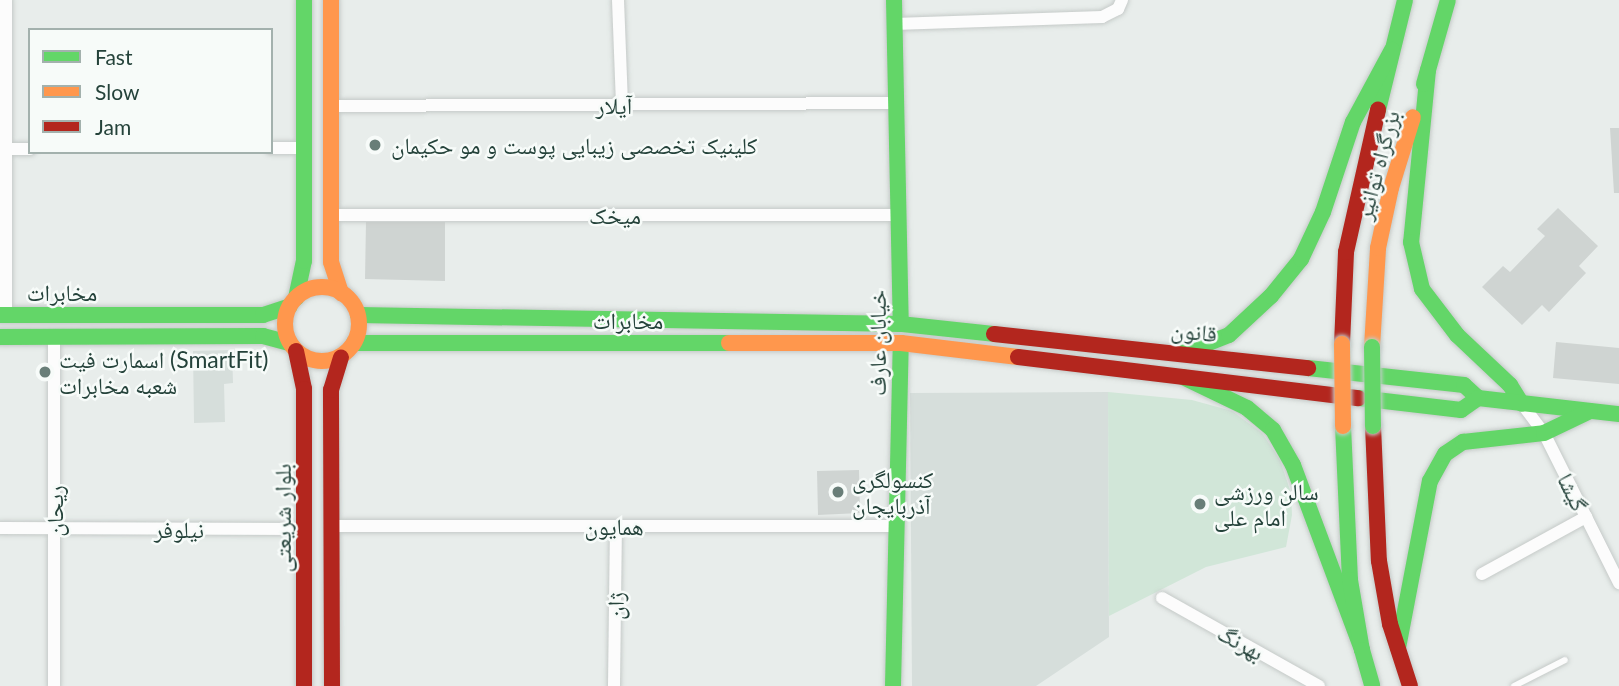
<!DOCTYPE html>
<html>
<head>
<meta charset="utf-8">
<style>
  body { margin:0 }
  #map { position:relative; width:1619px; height:686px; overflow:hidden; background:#e8edeb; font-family:Lato,"Noto Naskh Arabic",sans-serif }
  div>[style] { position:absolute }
  .built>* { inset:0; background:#d6dedb }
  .green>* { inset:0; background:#d1e6d8 }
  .building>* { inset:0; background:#cfd4d2 }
  .roads { filter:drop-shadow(0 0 2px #c5cac8) drop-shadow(0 0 2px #c5cac8) }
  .lane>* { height:6px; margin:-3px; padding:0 3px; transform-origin:3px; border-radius:3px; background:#fcfcfc }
  .street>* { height:12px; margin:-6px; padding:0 6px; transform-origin:6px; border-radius:6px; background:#fcfcfc }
  .fast>* { height:16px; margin:-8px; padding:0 8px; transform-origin:8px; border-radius:8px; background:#63d668 }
  .slow>* { height:16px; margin:-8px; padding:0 8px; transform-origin:8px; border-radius:8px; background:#ff974d }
  .slow>.ring { margin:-8px; padding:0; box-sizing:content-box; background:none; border:16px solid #ff974d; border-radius:50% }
  .jam>* { height:16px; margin:-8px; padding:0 8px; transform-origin:8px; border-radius:8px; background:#b3261e }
  .bridges { filter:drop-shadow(0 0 2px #c3ccc9) drop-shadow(0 0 2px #c3ccc9) }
  .fast-bridge>* { height:16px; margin:-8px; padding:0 8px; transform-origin:8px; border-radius:8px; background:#63d668 }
  .slow-bridge>* { height:16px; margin:-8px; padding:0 8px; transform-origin:8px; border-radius:8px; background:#ff974d }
  .dots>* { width:19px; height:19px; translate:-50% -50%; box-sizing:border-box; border:4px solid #f7fbf9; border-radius:50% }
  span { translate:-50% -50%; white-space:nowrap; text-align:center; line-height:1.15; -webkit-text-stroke:5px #f7fbf9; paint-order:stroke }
  .street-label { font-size:23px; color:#24423a }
  .poi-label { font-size:23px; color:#24423a }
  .left { translate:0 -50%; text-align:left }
  .legend { position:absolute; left:28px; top:28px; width:245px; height:126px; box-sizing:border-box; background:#f7fbf9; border:2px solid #a3b1ad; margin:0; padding:9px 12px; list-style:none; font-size:21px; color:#24423a }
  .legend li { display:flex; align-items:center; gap:14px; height:35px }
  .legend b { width:35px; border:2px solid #a3b1ad }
</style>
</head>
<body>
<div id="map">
  <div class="built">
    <div style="clip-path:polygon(232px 350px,233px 383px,224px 384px,225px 422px,194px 423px,193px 351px)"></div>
    <div style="clip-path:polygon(1108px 392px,1109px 637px,1036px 686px,912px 686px,910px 393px)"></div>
  </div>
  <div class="green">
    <div style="clip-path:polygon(1108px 392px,1192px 400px,1232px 411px,1262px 433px,1280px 460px,1291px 493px,1292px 515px,1286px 547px,1206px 567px,1109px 616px)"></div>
  </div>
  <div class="building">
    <div style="clip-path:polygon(1610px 128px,1619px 128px,1619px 193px,1614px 193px)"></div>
    <div style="clip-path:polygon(1558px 208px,1598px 246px,1579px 266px,1586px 273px,1549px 312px,1542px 305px,1522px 325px,1482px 287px,1503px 266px,1510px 272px,1545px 236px,1537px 229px)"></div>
    <div style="clip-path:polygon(366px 222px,445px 222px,445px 281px,365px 279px)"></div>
    <div style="clip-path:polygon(1556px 342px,1619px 348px,1619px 384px,1553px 378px)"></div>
    <div style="clip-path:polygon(859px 470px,860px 513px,818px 515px,817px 471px)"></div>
  </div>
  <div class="roads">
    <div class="lane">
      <div style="left:1514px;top:686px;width:57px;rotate:-27deg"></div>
    </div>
    <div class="street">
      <div style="left:618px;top:0;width:105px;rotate:87.8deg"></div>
      <div style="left:894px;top:24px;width:208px;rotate:-1.9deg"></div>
      <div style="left:1102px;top:17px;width:18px;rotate:-27deg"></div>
      <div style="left:1118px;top:9px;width:10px;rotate:-66deg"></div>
      <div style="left:331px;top:106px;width:565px;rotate:-0.3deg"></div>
      <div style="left:271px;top:148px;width:33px"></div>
      <div style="left:0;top:149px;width:30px"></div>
      <div style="left:331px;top:215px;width:567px"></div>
      <div style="left:6px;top:315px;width:315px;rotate:-90deg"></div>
      <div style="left:54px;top:336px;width:350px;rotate:90deg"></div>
      <div style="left:1522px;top:404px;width:36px;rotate:53deg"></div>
      <div style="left:1544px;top:433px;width:168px;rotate:63.4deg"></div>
      <div style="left:332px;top:526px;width:565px"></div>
      <div style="left:0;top:528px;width:304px;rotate:0.2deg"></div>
      <div style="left:1482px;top:574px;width:119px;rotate:-28.7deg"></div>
      <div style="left:1162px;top:598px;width:180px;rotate:29.3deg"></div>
      <div style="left:614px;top:686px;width:160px;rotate:-89.3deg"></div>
    </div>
    <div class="fast">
      <div style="left:894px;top:0;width:324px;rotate:88.8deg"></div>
      <div style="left:1428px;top:70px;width:173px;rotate:95.6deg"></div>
      <div style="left:1411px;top:242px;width:48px;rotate:76.8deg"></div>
      <div style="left:1422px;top:289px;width:58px;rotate:52.7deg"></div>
      <div style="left:1457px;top:335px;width:73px;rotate:43.3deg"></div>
      <div style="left:1510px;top:385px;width:22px;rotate:58deg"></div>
      <div style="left:1424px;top:84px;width:87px;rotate:-74.1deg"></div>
      <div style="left:1378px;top:110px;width:113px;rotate:-76.2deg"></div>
      <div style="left:296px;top:298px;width:38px;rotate:-78deg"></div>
      <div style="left:304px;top:261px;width:261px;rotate:-90deg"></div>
      <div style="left:0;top:315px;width:263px"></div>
      <div style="left:263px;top:315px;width:28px;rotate:-18deg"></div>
      <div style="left:358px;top:315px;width:543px;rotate:0.95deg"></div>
      <div style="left:901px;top:324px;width:94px;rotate:6.1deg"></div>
      <div style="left:0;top:337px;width:263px;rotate:-0.2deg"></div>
      <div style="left:263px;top:336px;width:28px;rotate:15deg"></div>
      <div style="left:354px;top:343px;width:375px"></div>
      <div style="left:1183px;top:353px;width:49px;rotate:-21.4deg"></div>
      <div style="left:1229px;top:335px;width:57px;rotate:-42.9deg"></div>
      <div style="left:1271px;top:296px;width:48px;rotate:-51deg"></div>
      <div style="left:1301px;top:259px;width:52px;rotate:-64.9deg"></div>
      <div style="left:1323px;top:212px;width:95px;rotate:-71.6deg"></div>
      <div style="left:1353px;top:122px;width:82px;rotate:-61.6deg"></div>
      <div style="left:1308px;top:368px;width:157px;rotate:6.2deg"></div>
      <div style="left:1464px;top:385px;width:19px;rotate:43deg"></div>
      <div style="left:1478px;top:398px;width:142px;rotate:6.5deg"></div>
      <div style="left:1183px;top:377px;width:71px;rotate:25.8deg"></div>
      <div style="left:1247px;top:408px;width:34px;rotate:40deg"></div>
      <div style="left:1273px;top:430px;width:40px;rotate:60.3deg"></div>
      <div style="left:1293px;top:465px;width:197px;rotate:69.5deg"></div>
      <div style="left:1359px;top:398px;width:103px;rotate:6.7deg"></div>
      <div style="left:1461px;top:410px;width:21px;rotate:-35deg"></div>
      <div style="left:1343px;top:426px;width:154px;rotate:87.4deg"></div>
      <div style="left:1350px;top:580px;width:71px;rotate:80.3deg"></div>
      <div style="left:1362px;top:650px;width:37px;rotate:74deg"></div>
      <div style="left:1398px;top:648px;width:170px;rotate:-79.2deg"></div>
      <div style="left:1430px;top:481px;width:31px;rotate:-61deg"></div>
      <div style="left:1445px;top:454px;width:22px;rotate:-34deg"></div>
      <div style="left:1463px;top:442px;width:81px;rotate:-6.3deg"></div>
      <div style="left:1544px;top:433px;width:51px;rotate:-25.6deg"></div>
      <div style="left:893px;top:686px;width:343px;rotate:-88.7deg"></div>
    </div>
    <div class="slow">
      <div style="left:331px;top:0;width:262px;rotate:90deg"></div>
      <div style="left:331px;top:262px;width:33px;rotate:72deg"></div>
      <div class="ring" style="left:285px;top:287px;width:58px;height:58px"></div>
      <div style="left:729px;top:343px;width:172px"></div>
      <div style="left:901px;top:343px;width:118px;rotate:6.8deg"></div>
      <div style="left:1372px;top:347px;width:99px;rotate:-86.5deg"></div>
      <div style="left:1378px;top:248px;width:61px;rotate:-77.8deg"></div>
      <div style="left:1391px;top:188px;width:74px;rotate:-72.8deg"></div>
    </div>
    <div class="jam">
      <div style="left:994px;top:334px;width:316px;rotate:6.2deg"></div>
      <div style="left:1342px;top:344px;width:92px;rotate:-87.5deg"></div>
      <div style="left:1346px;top:252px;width:146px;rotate:-77.3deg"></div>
      <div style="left:296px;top:351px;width:39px;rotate:78deg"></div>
      <div style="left:304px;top:389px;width:297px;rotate:90deg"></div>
      <div style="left:1018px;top:357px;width:343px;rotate:6.9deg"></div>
      <div style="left:1373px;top:426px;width:135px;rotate:87.5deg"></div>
      <div style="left:1379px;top:561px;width:64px;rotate:80.1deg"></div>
      <div style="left:1390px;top:624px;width:65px;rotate:72.1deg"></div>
      <div style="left:332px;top:686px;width:296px;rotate:-90.2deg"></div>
      <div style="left:331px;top:390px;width:34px;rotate:-73deg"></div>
    </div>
  </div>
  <div class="bridges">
    <div class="fast-bridge">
      <div style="left:1372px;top:347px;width:79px;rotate:89.3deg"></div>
    </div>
    <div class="slow-bridge">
      <div style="left:1342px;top:344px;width:82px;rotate:89.3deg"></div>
    </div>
  </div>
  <div class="dots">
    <div style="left:375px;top:145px;background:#697e78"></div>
    <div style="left:45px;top:372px;background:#697e78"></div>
    <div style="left:838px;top:492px;background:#697e78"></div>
    <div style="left:1200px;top:504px;background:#697e78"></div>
  </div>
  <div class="street-label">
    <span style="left:614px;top:105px">آیلار</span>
    <span style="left:1377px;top:165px;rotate:-75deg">بزرگراه توانیر</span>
    <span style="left:615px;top:215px">میخک</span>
    <span style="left:62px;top:292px">مخابرات</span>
    <span style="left:628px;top:320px">مخابرات</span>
    <span style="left:1194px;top:331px;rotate:6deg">قانون</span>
    <span style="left:877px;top:343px;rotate:-90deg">خیابان عارف</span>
    <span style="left:1573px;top:492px;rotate:64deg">گیشا</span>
    <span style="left:54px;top:511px;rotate:-90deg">ریحان</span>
    <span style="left:282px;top:518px;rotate:-90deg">بلوار شریعتى</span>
    <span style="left:614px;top:526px">همایون</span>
    <span style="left:179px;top:529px">نیلوفر</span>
    <span style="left:615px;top:606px;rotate:-89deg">ژان</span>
    <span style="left:1241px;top:642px;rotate:29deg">بهرنگ</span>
  </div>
  <div class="poi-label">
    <span class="left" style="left:391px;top:145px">کلینیک تخصصی زیبایی پوست و مو حکیمان</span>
    <span class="left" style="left:59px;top:372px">اسمارت فیت (SmartFit)<br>شعبه مخابرات</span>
    <span class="left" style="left:852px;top:492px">کنسولگری<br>آذربایجان</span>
    <span class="left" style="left:1214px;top:504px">سالن ورزشی<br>امام علی</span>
  </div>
  <ul class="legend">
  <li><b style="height:9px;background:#63d668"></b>Fast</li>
  <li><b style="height:9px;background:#ff974d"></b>Slow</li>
  <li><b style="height:9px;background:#b3261e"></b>Jam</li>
  </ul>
</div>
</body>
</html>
